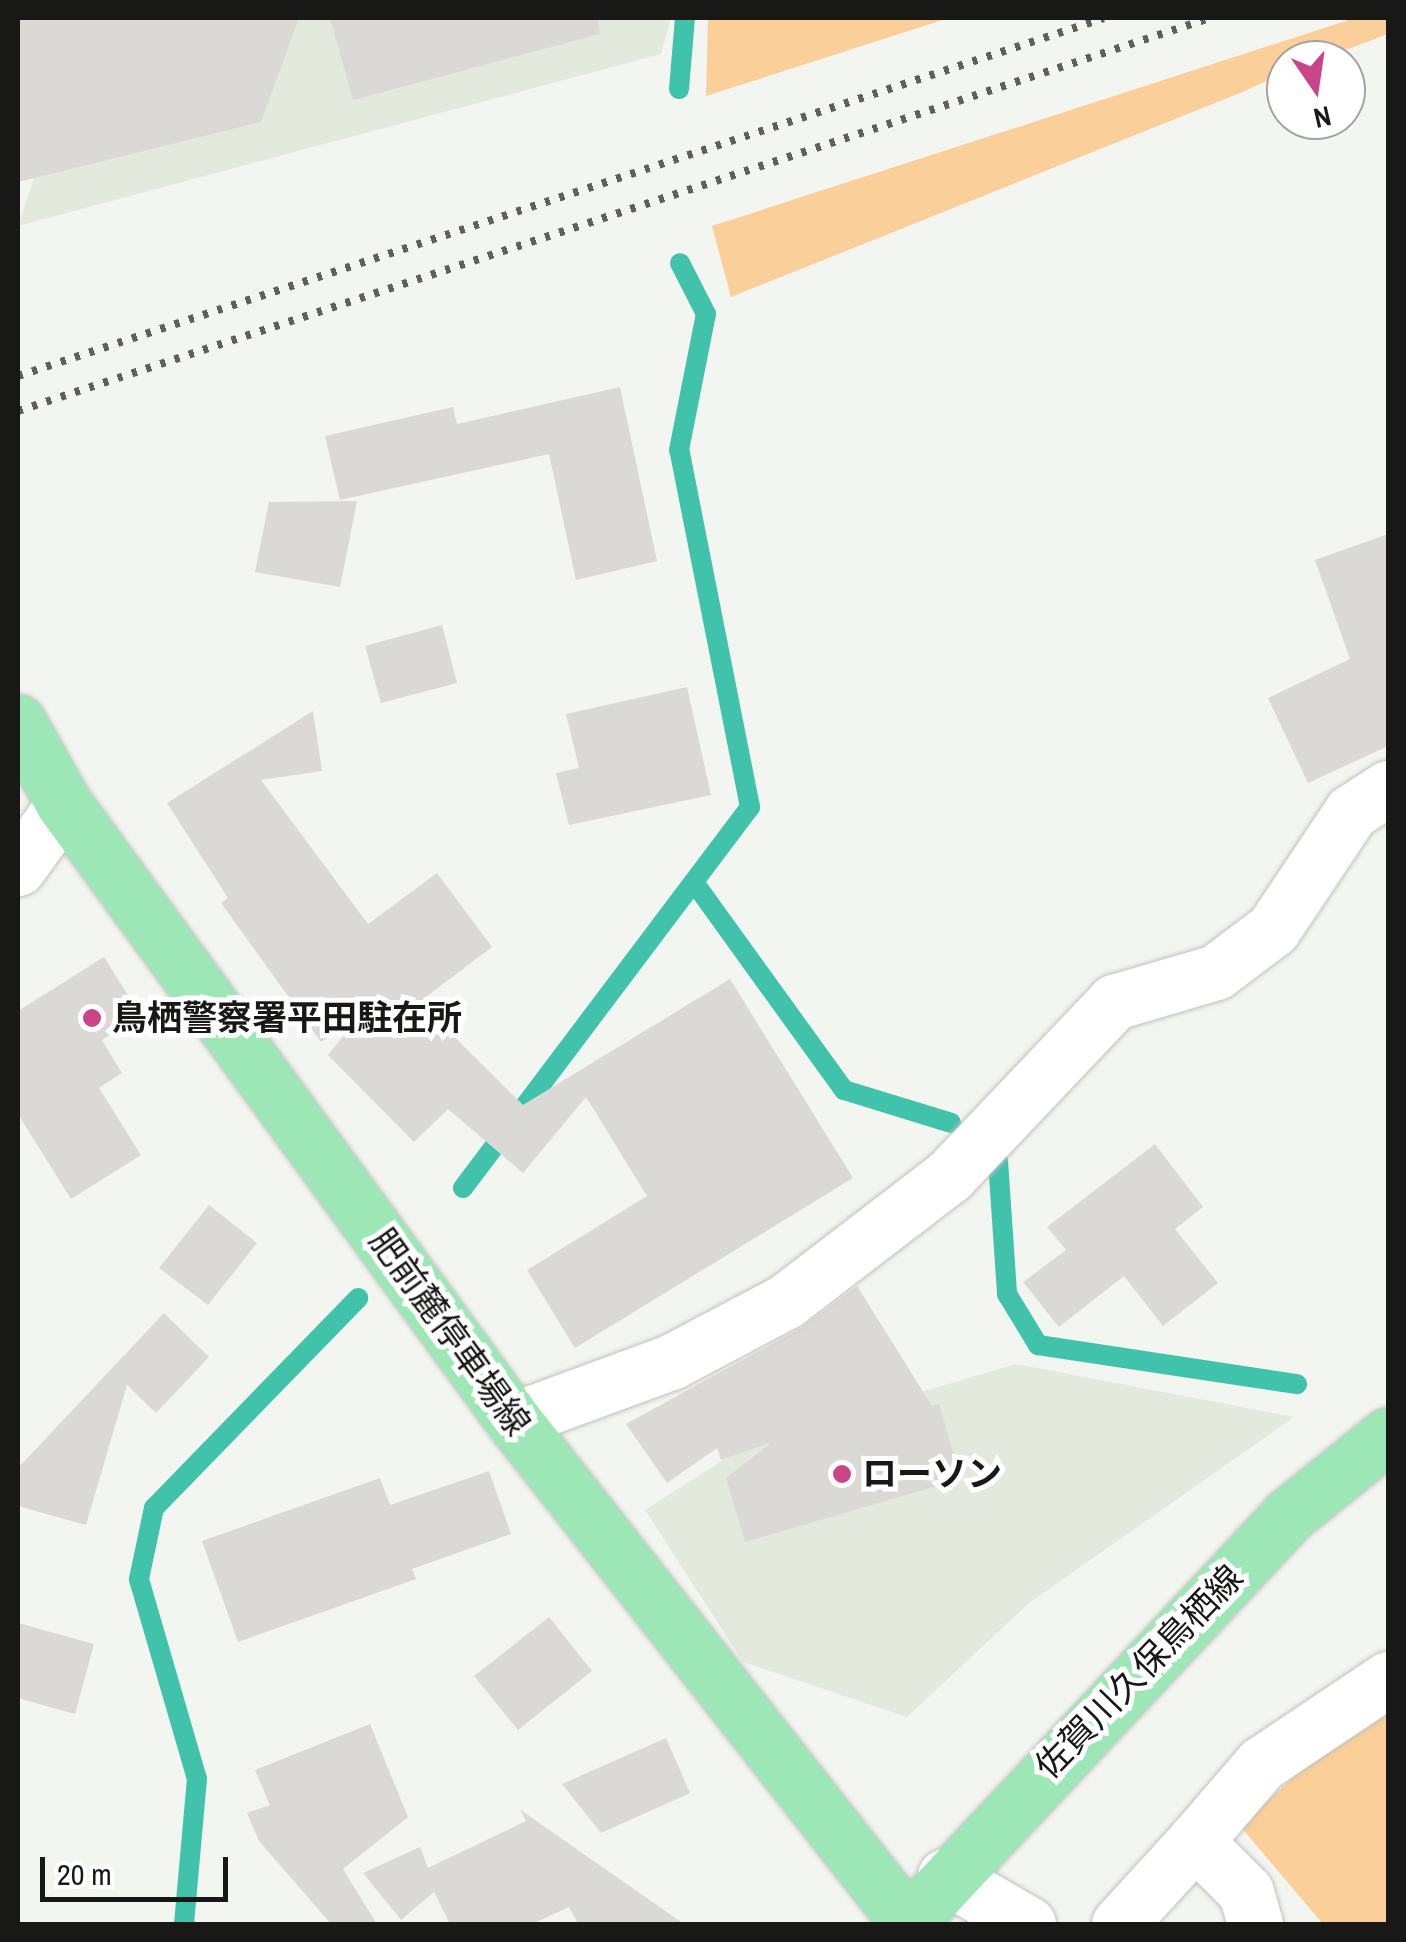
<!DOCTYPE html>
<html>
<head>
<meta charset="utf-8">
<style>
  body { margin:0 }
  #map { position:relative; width:1406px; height:1942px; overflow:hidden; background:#f3f5f0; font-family:"Archivo Narrow","Noto Sans JP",sans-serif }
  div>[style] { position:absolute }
  .built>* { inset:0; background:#e4e9de }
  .green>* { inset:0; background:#facf99 }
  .stream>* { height:20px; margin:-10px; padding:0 10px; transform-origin:10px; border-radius:10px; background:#41c2ab }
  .building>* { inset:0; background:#dad9d5 }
  .roads { filter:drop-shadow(0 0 2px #c0c2be) drop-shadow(0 0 2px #c0c2be) }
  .minor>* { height:55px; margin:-27.5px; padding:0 27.5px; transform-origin:27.5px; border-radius:27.5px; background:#fff }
  .major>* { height:55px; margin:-27.5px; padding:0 27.5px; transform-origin:27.5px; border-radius:27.5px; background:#9de7b6 }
  .rail>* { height:8px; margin-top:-4px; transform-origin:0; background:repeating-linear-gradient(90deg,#5f605e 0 5px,transparent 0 15px) }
  .dots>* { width:28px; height:28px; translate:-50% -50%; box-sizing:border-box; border:5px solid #fff; border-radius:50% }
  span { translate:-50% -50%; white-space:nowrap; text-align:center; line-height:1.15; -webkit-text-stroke:10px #fff; paint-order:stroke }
  .poi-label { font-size:35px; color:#181817; font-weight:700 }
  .left { translate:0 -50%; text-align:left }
  .street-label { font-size:35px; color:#181817 }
  .frame { position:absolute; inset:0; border:20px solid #181817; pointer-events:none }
  .north { position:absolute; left:1266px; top:40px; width:100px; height:100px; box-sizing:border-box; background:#fff; border:2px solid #a3a3a2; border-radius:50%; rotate:167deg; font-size:28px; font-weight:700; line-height:40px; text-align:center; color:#181817 }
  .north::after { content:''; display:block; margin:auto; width:35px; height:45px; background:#ca4587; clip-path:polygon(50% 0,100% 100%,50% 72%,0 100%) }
  .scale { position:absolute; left:40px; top:1857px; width:188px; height:45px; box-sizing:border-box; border:5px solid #181817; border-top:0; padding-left:12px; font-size:30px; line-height:35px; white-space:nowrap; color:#181817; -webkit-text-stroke:8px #fff; paint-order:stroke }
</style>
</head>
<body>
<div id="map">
  <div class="built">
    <div style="clip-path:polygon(88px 18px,671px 18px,661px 54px,18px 226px)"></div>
    <div style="clip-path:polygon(1016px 1364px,1294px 1417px,1029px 1603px,907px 1717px,743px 1662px,645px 1510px,751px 1442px)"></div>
  </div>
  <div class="green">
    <div style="clip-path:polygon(708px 18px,949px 18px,706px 96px)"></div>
    <div style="clip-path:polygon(1355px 18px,1388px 18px,1388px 34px,1319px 60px,1286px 60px,1286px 72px,1240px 93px,731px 297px,712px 226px)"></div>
    <div style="clip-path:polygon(1388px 1691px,1388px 1924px,1323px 1924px,1240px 1826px)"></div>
  </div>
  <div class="stream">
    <div style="left:679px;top:89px;width:71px;rotate:-85.2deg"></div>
    <div style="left:696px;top:885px;width:253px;rotate:54.2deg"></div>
    <div style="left:844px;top:1090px;width:112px;rotate:17.1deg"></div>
    <div style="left:998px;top:1161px;width:133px;rotate:86.1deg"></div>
    <div style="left:1007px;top:1294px;width:60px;rotate:58.7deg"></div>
    <div style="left:1038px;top:1345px;width:262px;rotate:8.6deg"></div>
    <div style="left:463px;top:1188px;width:477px;rotate:-53deg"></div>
    <div style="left:750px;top:807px;width:364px;rotate:-101.2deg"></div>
    <div style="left:679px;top:450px;width:139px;rotate:-78.8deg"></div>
    <div style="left:706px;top:314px;width:57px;rotate:-117deg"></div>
    <div style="left:184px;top:1924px;width:146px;rotate:-84.9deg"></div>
    <div style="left:197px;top:1779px;width:208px;rotate:-106.2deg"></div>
    <div style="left:139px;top:1579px;width:73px;rotate:-78.1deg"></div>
    <div style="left:154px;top:1508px;width:293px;rotate:-45.8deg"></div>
  </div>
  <div class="building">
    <div style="clip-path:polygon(18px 18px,299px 18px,261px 122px,18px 182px)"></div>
    <div style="clip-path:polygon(330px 18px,598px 18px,600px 34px,353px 100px)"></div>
    <div style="clip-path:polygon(620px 387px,657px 561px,576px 580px,549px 454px,340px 500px,325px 436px,453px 407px,457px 424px)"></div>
    <div style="clip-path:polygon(357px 501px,340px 587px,255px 572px,269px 502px)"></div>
    <div style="clip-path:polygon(1388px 534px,1388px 746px,1308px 783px,1268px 698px,1350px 659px,1315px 560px)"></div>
    <div style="clip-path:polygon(442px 625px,457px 683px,381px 703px,365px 646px)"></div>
    <div style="clip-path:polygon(687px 687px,711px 795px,569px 825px,556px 773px,579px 768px,566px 714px)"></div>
    <div style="clip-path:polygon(313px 711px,322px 771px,261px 780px,368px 924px,437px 873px,492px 947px,419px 1002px,523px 1105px,730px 979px,853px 1178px,575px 1348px,527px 1270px,647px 1196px,586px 1097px,523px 1173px,448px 1109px,414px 1142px,328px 1055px,357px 1019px,321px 1042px,221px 903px,228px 898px,167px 803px)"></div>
    <div style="clip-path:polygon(104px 957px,141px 1016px,102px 1040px,122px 1073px,99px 1088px,141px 1155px,71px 1199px,18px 1114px,18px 1011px)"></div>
    <div style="clip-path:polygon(1155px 1144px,1203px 1207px,1175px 1229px,1218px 1283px,1163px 1326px,1124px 1276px,1059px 1327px,1023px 1282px,1066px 1250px,1047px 1227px)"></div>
    <div style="clip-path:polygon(209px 1205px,257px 1243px,208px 1305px,159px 1268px)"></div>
    <div style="clip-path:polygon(857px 1286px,932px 1406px,939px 1404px,961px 1479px,745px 1542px,726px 1478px,772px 1442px,721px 1460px,717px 1448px,667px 1483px,626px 1424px,801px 1328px)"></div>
    <div style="clip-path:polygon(164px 1313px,209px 1357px,156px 1413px,127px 1385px,86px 1525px,18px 1506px,18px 1468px)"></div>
    <div style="clip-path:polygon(489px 1471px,511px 1534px,412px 1569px,416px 1579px,238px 1642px,202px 1541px,380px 1478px,390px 1505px)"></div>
    <div style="clip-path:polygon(549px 1617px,592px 1671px,518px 1730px,474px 1676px)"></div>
    <div style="clip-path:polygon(18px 1623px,94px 1644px,75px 1714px,18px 1698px)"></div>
    <div style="clip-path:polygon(370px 1724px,408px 1817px,343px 1869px,377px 1924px,331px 1924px,259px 1841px,247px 1813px,270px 1805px,255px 1770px)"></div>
    <div style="clip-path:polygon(666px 1738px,690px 1793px,601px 1833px,562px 1784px)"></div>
    <div style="clip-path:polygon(520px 1809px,532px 1818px,684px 1924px,578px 1924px,569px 1907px,532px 1924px,450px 1924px,434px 1892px,401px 1920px,363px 1873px,420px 1847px,428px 1868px,526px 1821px)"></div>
  </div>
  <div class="roads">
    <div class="minor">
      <div style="left:18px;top:868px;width:79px;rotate:-54.3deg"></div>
      <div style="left:513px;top:1420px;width:168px;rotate:-20.2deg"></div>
      <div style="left:671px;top:1362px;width:130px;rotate:-27.9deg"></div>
      <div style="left:786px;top:1301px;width:205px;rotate:-37.5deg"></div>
      <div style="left:949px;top:1176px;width:240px;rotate:-46.5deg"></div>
      <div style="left:1114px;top:1002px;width:106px;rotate:-16.4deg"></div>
      <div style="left:1216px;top:972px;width:71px;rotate:-37deg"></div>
      <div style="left:1273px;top:929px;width:141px;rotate:-56.3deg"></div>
      <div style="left:1351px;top:812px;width:44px;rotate:-33deg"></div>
      <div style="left:1195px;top:1841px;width:101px;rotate:-49.4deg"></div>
      <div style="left:1261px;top:1764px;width:153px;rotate:-33.8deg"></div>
      <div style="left:945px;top:1876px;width:96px;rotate:30deg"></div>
      <div style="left:1119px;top:1924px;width:113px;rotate:-47.5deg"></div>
      <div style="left:1195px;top:1841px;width:72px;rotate:45deg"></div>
      <div style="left:1246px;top:1892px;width:33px;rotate:74deg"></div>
    </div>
    <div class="major">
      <div style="left:18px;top:722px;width:94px;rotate:60.7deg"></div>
      <div style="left:64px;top:804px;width:762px;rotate:53.91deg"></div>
      <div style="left:513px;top:1420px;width:640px;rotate:51.86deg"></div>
      <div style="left:907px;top:1924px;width:560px;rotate:-46.95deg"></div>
      <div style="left:1289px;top:1515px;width:127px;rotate:-38.9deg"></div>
    </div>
  </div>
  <div class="rail">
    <div style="left:18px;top:376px;width:1143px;rotate:-18.24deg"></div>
    <div style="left:18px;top:411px;width:1255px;rotate:-18.25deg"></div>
  </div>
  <div class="dots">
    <div style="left:92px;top:1018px;background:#ca4587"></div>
    <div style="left:842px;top:1474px;background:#ca4587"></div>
  </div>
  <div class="poi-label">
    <span class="left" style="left:112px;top:1018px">鳥栖警察署平田駐在所</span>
    <span class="left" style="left:862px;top:1474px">ローソン</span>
  </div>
  <div class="street-label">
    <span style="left:450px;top:1332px;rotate:54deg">肥前麓停車場線</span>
    <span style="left:1139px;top:1672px;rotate:-46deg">佐賀川久保鳥栖線</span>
  </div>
  <div class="frame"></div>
  <div class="north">N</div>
  <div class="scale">20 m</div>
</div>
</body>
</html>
